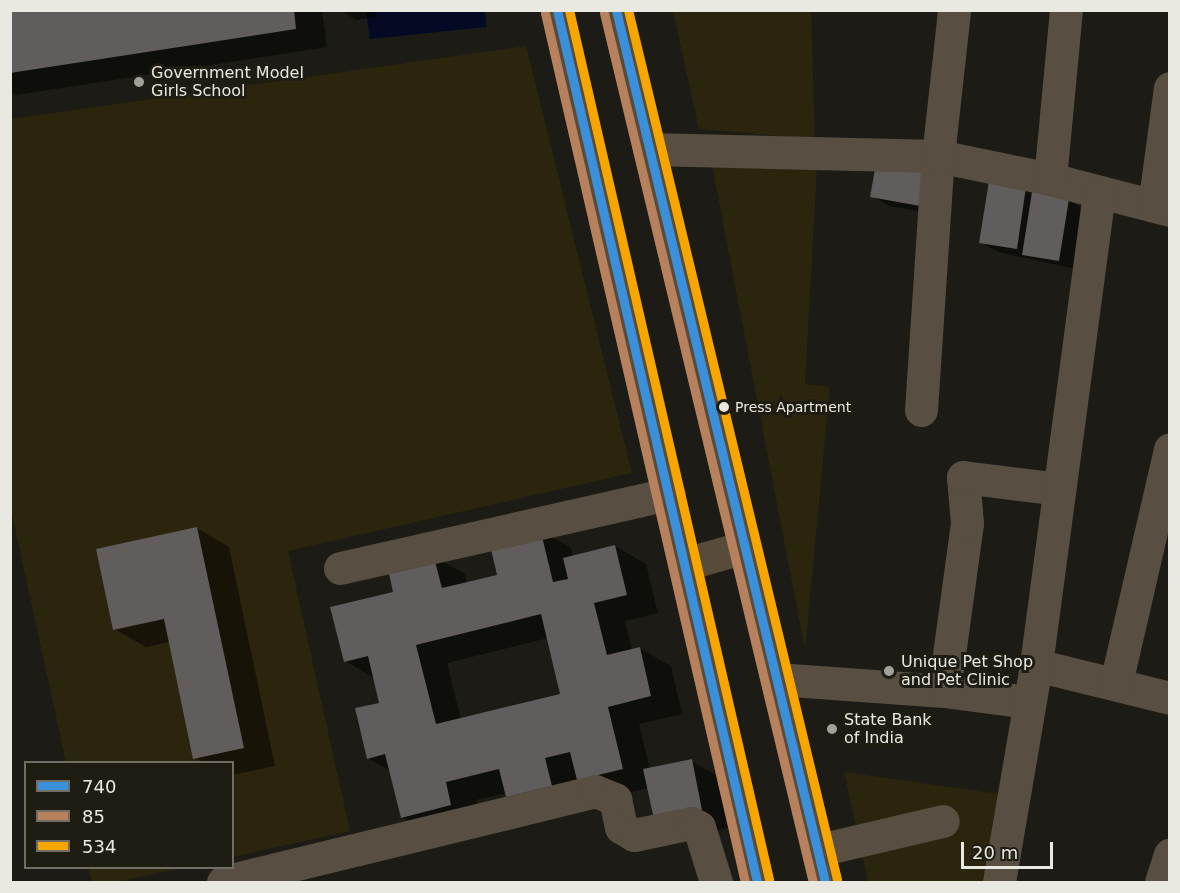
<!DOCTYPE html>
<html>
<head>
<meta charset="utf-8">
<style>
  body { margin:0 }
  #map { position:relative; width:1180px; height:893px; overflow:hidden; background:#1c1b15; font-family:"DejaVu Sans",sans-serif }
  div>[style] { position:absolute }
  .green>* { inset:0; background:#2b250d }
  .water>* { inset:0; background:#030a24 }
  .shadow>* { inset:0; background:#0007 }
  .building>* { inset:0; background:#605d5c }
  .minor>* { height:33px; margin:-16.5px; padding:0 16.5px; transform-origin:16.5px; border-radius:16.5px; background:#584e42 }
  .major>* { height:33px; margin:-16.5px; padding:0 16.5px; transform-origin:16.5px; border-radius:16.5px; background:#594b3a }
  .bus-1>* { height:9px; margin:-4.5px; padding:0 4.5px; transform-origin:4.5px; border-radius:4.5px; background:#3a90db }
  .bus-2>* { height:9px; margin:-4.5px; padding:0 4.5px; transform-origin:4.5px; border-radius:4.5px; background:#b6815c }
  .bus-3>* { height:9px; margin:-4.5px; padding:0 4.5px; transform-origin:4.5px; border-radius:4.5px; background:#f7a600 }
  .dots>* { width:16px; height:16px; translate:-50% -50%; box-sizing:border-box; border:3px solid #1f1d12; border-radius:50% }
  span { translate:-50% -50%; white-space:nowrap; text-align:center; line-height:1.15; -webkit-text-stroke:6px #1f1d12; paint-order:stroke }
  .bus-label { font-size:14px; color:#e9e8e1 }
  .left { translate:0 -50%; text-align:left }
  .poi-label { font-size:16px; color:#e9e8e1 }
  .frame { position:absolute; inset:0; border:12px solid #e9e8e1; pointer-events:none }
  .legend { position:absolute; left:24px; top:761px; width:210px; height:108px; box-sizing:border-box; background:#1f1d12; border:2px solid #706e65; margin:0; padding:8px 10px; list-style:none; font-size:18px; color:#e9e8e1 }
  .legend li { display:flex; align-items:center; gap:12px; height:30px }
  .legend b { width:30px; border:2px solid #706e65 }
  .scale { position:absolute; left:961px; top:842px; width:92px; height:27px; box-sizing:border-box; border:3px solid #e9e8e1; border-top:0; padding-left:8px; font-size:18px; line-height:21px; white-space:nowrap; color:#e9e8e1; -webkit-text-stroke:4px #1f1d12; paint-order:stroke }
</style>
</head>
<body>
<div id="map">
  <div class="green">
    <div style="clip-path:polygon(673px 11px,811px 11px,815px 139px,699px 129px)"></div>
    <div style="clip-path:polygon(526px 46px,632px 473px,288px 551px,350px 831px,233px 857px,232px 762px,66px 762px,11px 510px,10px 119px)"></div>
    <div style="clip-path:polygon(712px 165px,817px 168px,805px 384px,830px 387px,805px 650px)"></div>
    <div style="clip-path:polygon(844px 772px,1007px 795px,992px 882px,868px 882px)"></div>
    <div style="clip-path:polygon(88px 868px,183px 868px,115px 882px,92px 882px)"></div>
  </div>
  <div class="water">
    <div style="clip-path:polygon(366px 11px,485px 11px,486px 27px,370px 39px)"></div>
  </div>
  <div class="shadow">
    <div style="clip-path:polygon(10px 10px,322px 10px,327px 47px,16px 95px,10px 91px)"></div>
    <div style="clip-path:polygon(340px 10px,376px 10px,377px 17px,356px 20px)"></div>
    <div style="clip-path:polygon(926px 168px,936px 214px,889px 206px,872px 196px)"></div>
    <div style="clip-path:polygon(1026px 188px,1069px 200px,1085px 210px,1076px 269px,998px 252px,981px 242px)"></div>
    <div style="clip-path:polygon(197px 528px,229px 547px,275px 766px,232px 775px,232px 762px,202px 762px,195px 758px,170px 642px,146px 647px,114px 629px)"></div>
    <div style="clip-path:polygon(evenodd,540px 530px,571px 548px,573px 557px,615px 546px,646px 564px,658px 613px,625px 621px,632px 650px,639px 648px,671px 666px,682px 714px,639px 724px,650px 769px,691px 761px,723px 779px,733px 827px,686px 836px,649px 788px,610px 797px,506px 793px,476px 800px,482px 823px,434px 835px,402px 817px,391px 771px,368px 758px,381px 704px,374px 678px,345px 661px,395px 593px,433px 556px,465px 574px,467px 584px,498px 576px,540px 530px,548px 638px,562px 695px,461px 720px,447px 663px,548px 638px)"></div>
  </div>
  <div class="building">
    <div style="clip-path:polygon(10px 10px,294px 10px,296px 29px,10px 73px)"></div>
    <div style="clip-path:polygon(877px 158px,926px 166px,920px 206px,870px 197px)"></div>
    <div style="clip-path:polygon(989px 181px,1026px 187px,1017px 249px,979px 243px)"></div>
    <div style="clip-path:polygon(1032px 192px,1069px 199px,1059px 261px,1022px 255px)"></div>
    <div style="clip-path:polygon(197px 527px,244px 748px,193px 759px,164px 619px,113px 630px,96px 549px)"></div>
    <div style="clip-path:polygon(evenodd,540px 528px,553px 582px,568px 579px,563px 558px,615px 545px,627px 595px,594px 603px,607px 655px,640px 647px,651px 696px,608px 707px,623px 769px,577px 780px,570px 752px,545px 758px,552px 786px,506px 797px,499px 769px,446px 782px,451px 805px,401px 818px,385px 754px,367px 759px,355px 708px,379px 703px,368px 656px,344px 662px,330px 607px,393px 592px,387px 565px,433px 554px,442px 588px,497px 575px,489px 541px,540px 528px,541px 614px,560px 694px,436px 724px,416px 645px,541px 614px)"></div>
    <div style="clip-path:polygon(692px 759px,702px 810px,654px 819px,643px 769px)"></div>
  </div>
  <div class="minor">
    <div style="left:649px;top:149px;width:289px;rotate:1.4deg"></div>
    <div style="left:938px;top:156px;width:114px;rotate:11.6deg"></div>
    <div style="left:1050px;top:179px;width:124px;rotate:14.5deg"></div>
    <div style="left:1050px;top:179px;width:170px;rotate:-84.6deg"></div>
    <div style="left:1154px;top:206px;width:119px;rotate:-82.3deg"></div>
    <div style="left:921px;top:410px;width:255px;rotate:-86.2deg"></div>
    <div style="left:938px;top:156px;width:147px;rotate:-83.7deg"></div>
    <div style="left:340px;top:568px;width:337px;rotate:-12.7deg"></div>
    <div style="left:1036px;top:665px;width:138px;rotate:13.8deg"></div>
    <div style="left:777px;top:679px;width:167px;rotate:4.1deg"></div>
    <div style="left:944px;top:691px;width:86px;rotate:7.4deg"></div>
    <div style="left:1116px;top:683px;width:240px;rotate:-77deg"></div>
    <div style="left:944px;top:691px;width:170px;rotate:-82.2deg"></div>
    <div style="left:967px;top:523px;width:46px;rotate:-95deg"></div>
    <div style="left:963px;top:477px;width:97px;rotate:7.1deg"></div>
    <div style="left:819px;top:850px;width:127px;rotate:-13.2deg"></div>
    <div style="left:223px;top:882px;width:383px;rotate:-13.7deg"></div>
    <div style="left:595px;top:791px;width:22px;rotate:22deg"></div>
    <div style="left:615px;top:799px;width:29px;rotate:78deg"></div>
    <div style="left:621px;top:827px;width:15px;rotate:32deg"></div>
    <div style="left:634px;top:835px;width:58px;rotate:-11.9deg"></div>
    <div style="left:691px;top:823px;width:9px;rotate:27deg"></div>
    <div style="left:699px;top:827px;width:58px;rotate:72.8deg"></div>
    <div style="left:999px;top:882px;width:220px;rotate:-80.3deg"></div>
    <div style="left:1036px;top:665px;width:477px;rotate:-82.4deg"></div>
    <div style="left:1161px;top:882px;width:29px;rotate:-72deg"></div>
  </div>
  <div class="major">
    <div style="left:557px;top:10px;width:895px;rotate:77.08deg"></div>
    <div style="left:616px;top:10px;width:897px;rotate:76.52deg"></div>
    <div style="left:685px;top:564px;width:62px;rotate:-15.8deg"></div>
  </div>
  <div class="bus-1">
    <div style="left:557px;top:10px;width:895px;rotate:77.08deg"></div>
    <div style="left:616px;top:10px;width:897px;rotate:76.52deg"></div>
  </div>
  <div class="bus-2">
    <div style="left:545px;top:13px;width:892px;rotate:77.04deg"></div>
    <div style="left:604px;top:13px;width:894px;rotate:76.48deg"></div>
  </div>
  <div class="bus-3">
    <div style="left:569px;top:10px;width:892px;rotate:77.04deg"></div>
    <div style="left:628px;top:10px;width:894px;rotate:76.48deg"></div>
  </div>
  <div class="dots">
    <div style="left:139px;top:82px;background:#a1a09a"></div>
    <div style="left:724px;top:407px;background:#e9e8e1"></div>
    <div style="left:889px;top:671px;background:#a1a09a"></div>
    <div style="left:832px;top:729px;background:#a1a09a"></div>
  </div>
  <div class="bus-label">
    <span class="left" style="left:735px;top:407px">Press Apartment</span>
  </div>
  <div class="poi-label">
    <span class="left" style="left:151px;top:82px">Government Model<br>Girls School</span>
    <span class="left" style="left:901px;top:671px">Unique Pet Shop<br>and Pet Clinic</span>
    <span class="left" style="left:844px;top:729px">State Bank<br>of India</span>
  </div>
  <div class="frame"></div>
  <ul class="legend">
  <li><b style="height:8px;background:#3a90db"></b>740</li>
  <li><b style="height:8px;background:#b6815c"></b>85</li>
  <li><b style="height:8px;background:#f7a600"></b>534</li>
  </ul>
  <div class="scale">20 m</div>
</div>
</body>
</html>
